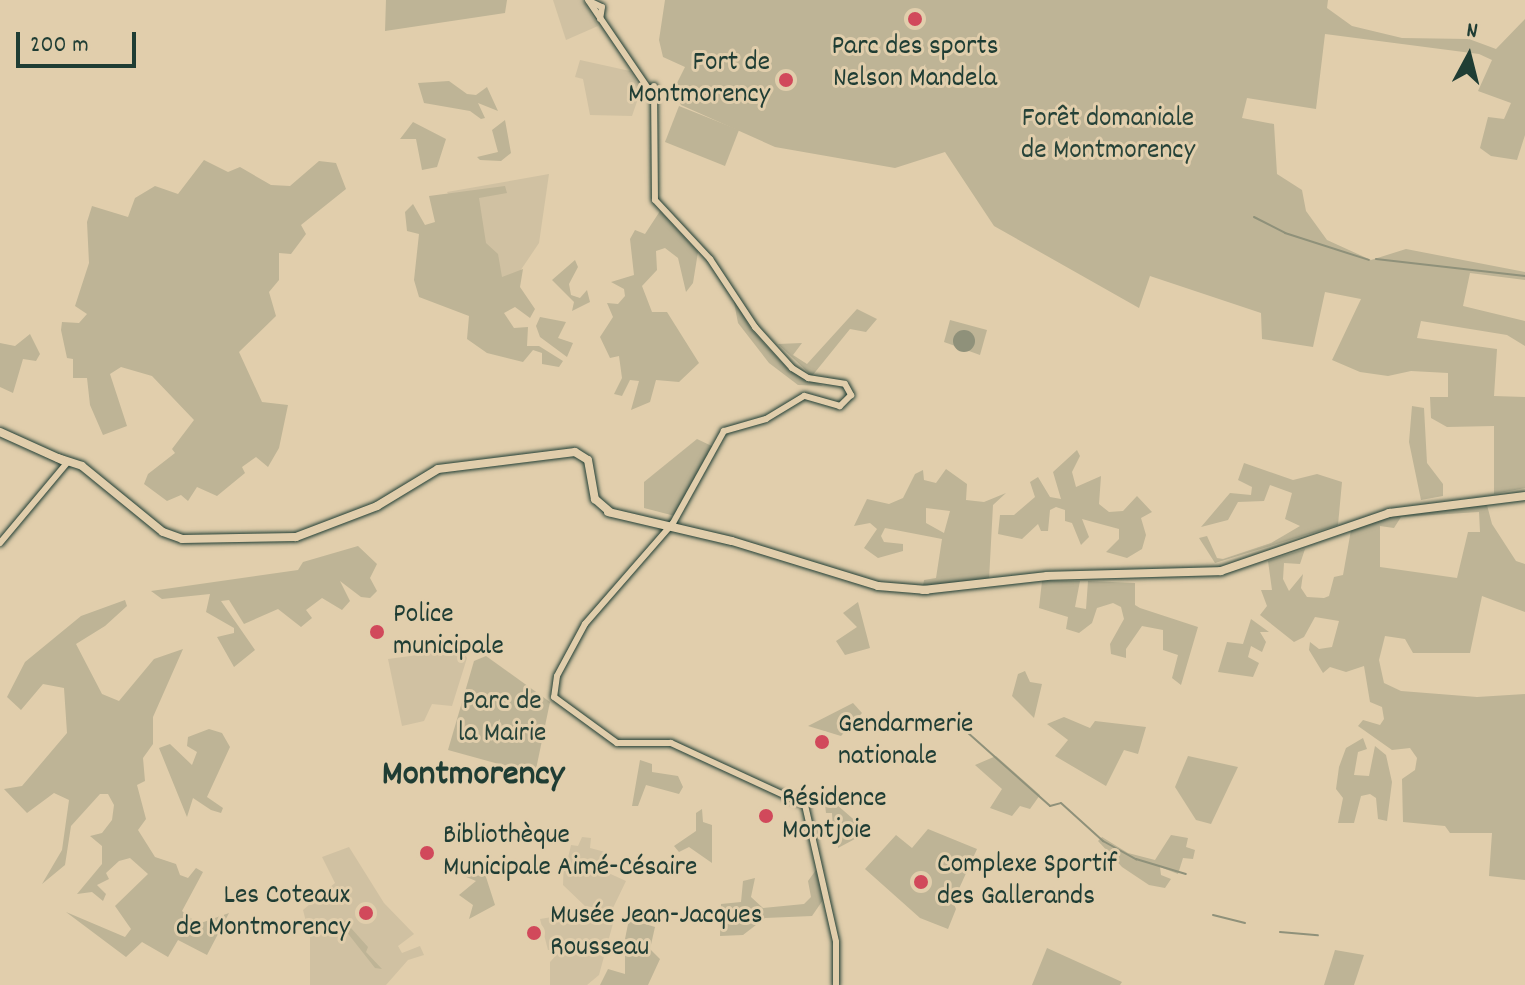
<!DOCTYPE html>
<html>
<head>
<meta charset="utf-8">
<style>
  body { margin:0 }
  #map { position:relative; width:1525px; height:985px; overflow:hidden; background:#e1ceac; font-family:Dekko,sans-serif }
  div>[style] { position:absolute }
  .built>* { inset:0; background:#d0c1a2 }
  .green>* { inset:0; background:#beb496 }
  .water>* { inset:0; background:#8f917a }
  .round { border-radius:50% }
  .stream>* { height:2px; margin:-1px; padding:0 1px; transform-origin:1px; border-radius:1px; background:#8f917a }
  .roads { filter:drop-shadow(0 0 2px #1f3d34) drop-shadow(0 0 2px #1f3d34) }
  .secondary>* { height:6px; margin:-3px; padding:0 3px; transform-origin:3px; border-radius:3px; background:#e1ceac }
  .primary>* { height:8px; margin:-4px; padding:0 4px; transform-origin:4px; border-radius:4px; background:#e1ceac }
  .dots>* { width:22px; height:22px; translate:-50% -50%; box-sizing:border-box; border:4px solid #e1ceac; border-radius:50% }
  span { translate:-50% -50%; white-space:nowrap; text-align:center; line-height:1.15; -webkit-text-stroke:6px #e1ceac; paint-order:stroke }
  .poi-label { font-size:28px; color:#1f3d34 }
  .right { translate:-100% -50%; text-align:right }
  .left { translate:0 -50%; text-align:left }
  .park-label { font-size:28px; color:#274339 }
  .district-label { font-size:36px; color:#1f3d34; font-weight:700 }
  .north { position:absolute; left:1429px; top:16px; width:80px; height:80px; -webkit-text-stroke:6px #e1ceac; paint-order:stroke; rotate:7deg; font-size:22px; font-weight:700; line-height:32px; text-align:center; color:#1f3d34 }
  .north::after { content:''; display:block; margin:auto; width:28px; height:36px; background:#1f3d34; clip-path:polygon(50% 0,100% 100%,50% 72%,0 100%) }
  .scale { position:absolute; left:16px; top:32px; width:120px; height:36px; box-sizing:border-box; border:4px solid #1f3d34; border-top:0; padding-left:10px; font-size:24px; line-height:28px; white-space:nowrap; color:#1f3d34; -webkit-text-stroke:6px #e1ceac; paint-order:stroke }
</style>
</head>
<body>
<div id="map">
  <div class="built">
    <div style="clip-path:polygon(553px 0,583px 0,598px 26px,566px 40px)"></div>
    <div style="clip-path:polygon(580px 60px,630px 71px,641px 90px,632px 116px,590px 115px,583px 79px,575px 77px)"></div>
    <div style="clip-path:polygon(549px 174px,539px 243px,506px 292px,447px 192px)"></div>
    <div style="clip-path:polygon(462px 649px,467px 658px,452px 706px,432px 704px,424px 721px,402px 726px,388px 659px)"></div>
    <div style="clip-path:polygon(582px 837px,591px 838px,590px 848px,609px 853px,604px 871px,626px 881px,612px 910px,585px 906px,563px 885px,564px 857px,568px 858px,571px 845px,578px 846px)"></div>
    <div style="clip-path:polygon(349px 847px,384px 903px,414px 934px,398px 946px,402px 953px,420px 946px,424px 955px,408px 960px,386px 985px,310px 985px,310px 938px,303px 910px,335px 883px,322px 857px)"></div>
    <div style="clip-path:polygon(588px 911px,615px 916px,599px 975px,587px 985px,550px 985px,550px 962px,562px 949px,548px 950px,540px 919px)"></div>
  </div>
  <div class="green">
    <div style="clip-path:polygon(386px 0,507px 0,505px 13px,385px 31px)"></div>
    <div style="clip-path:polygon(665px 0,1328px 0,1327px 8px,1352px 26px,1402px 38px,1469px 39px,1496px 49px,1525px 19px,1525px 135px,1517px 160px,1491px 156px,1480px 148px,1488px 117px,1504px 119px,1511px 103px,1478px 91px,1492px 60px,1479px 54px,1325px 34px,1316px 109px,1247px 98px,1242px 118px,1274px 124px,1277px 174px,1302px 190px,1306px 211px,1327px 240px,1371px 260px,1406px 249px,1525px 272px,1525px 280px,1470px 273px,1463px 306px,1525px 321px,1525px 346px,1507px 335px,1421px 321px,1417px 338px,1497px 349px,1494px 396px,1525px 397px,1525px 488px,1494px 494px,1494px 426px,1447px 427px,1431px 418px,1430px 397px,1448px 397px,1448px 373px,1411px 371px,1388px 376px,1360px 372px,1332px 360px,1361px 299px,1325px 292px,1313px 347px,1262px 339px,1261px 313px,1150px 276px,1139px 308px,994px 226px,945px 152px,895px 168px,775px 147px,681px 105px,673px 91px,685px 67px,663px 57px,659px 40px)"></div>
    <div style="clip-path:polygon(449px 81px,467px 94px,476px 95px,487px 87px,498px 111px,478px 103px,485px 118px,481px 119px,470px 111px,424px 103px,418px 83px)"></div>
    <div style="clip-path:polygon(679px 106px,739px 130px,725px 166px,665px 142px)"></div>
    <div style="clip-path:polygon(505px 120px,511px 153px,501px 161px,480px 160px,477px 157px,498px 152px,492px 130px)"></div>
    <div style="clip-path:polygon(413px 122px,446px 139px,437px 167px,422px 170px,416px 139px,400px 139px)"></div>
    <div style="clip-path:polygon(204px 160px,228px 172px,240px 167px,271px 185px,290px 186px,319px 161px,336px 163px,346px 189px,301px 225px,306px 234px,291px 254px,279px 253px,279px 280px,269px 292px,276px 316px,239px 352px,262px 402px,288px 405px,279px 448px,268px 467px,256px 457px,242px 467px,245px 473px,217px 496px,197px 487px,188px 501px,181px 495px,167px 501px,144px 484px,148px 474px,175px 453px,172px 449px,194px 420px,152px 376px,121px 367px,110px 374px,127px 426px,103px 435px,90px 405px,87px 378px,73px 378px,73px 359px,67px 358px,61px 330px,62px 322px,79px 323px,87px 314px,75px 306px,89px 263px,87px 222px,92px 206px,128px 217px,135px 198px,155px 186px,178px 194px)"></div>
    <div style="clip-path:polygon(505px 186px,507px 193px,479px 198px,486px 243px,498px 254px,502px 277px,523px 269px,520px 287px,535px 309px,530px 318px,515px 307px,504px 313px,514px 328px,528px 327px,527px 346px,539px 346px,563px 361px,559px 367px,542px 364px,542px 353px,533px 350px,523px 362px,487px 353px,467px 339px,469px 316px,419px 297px,414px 280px,419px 234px,407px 231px,405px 212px,413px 204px,425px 225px,435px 222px,429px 196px)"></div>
    <div style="clip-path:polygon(660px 211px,698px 252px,693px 283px,686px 292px,678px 258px,665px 248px,656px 251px,657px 270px,642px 286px,652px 312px,667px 312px,699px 363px,679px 382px,656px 380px,650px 402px,631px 410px,639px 381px,630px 380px,622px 396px,614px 394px,622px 378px,619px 356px,610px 358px,600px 337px,613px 317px,607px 303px,618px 304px,625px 296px,624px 289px,611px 282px,634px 275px,630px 239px,635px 230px,645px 234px)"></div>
    <div style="clip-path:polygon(575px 260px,578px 267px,569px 284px,571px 295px,580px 298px,587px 290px,590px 302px,572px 311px,574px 302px,552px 280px)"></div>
    <div style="clip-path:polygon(733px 297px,751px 329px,788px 369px,823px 386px,798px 385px,769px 363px,738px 323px)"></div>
    <div style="clip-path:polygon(857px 309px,877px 319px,866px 332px,850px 329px,812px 376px,778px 344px,802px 343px,793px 355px,807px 364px)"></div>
    <div style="clip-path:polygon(540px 317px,566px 322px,558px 338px,573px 343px,567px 357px,540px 337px,536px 326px)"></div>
    <div style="clip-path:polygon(950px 320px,987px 330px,980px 355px,944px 342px)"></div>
    <div style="clip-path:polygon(30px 334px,40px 354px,36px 361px,23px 359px,13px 393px,0 387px,0 343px,15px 346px)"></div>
    <div style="clip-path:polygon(1412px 406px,1424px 408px,1427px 463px,1443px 484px,1443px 496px,1421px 500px,1409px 442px)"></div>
    <div style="clip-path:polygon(697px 439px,716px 448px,675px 516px,644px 508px,644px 482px)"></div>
    <div style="clip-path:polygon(1077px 450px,1080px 456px,1072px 472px,1076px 487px,1101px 476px,1099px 504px,1109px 512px,1123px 511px,1137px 496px,1152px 512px,1141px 518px,1146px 535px,1142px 549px,1127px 558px,1106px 552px,1119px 539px,1119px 529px,1082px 519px,1089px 537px,1081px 545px,1072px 523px,1065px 521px,1065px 510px,1056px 507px,1050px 510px,1048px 531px,1041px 531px,1038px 524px,1022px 539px,998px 534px,1000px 515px,1014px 515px,1035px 497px,1030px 482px,1038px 477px,1050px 497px,1061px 499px,1053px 472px)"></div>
    <div style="clip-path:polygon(1244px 463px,1293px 480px,1317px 474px,1342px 482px,1338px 525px,1215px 563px,1199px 538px,1207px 536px,1217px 558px,1223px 559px,1271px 543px,1300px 526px,1285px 519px,1292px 493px,1270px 485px,1264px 501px,1238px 502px,1228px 520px,1201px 527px,1230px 493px,1251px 495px,1252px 487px,1238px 480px)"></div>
    <div style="clip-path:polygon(evenodd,946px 469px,967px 484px,966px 500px,984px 502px,1006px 493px,993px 505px,989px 580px,923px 586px,924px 580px,936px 578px,942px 539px,885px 528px,881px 536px,884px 542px,903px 544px,903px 551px,878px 558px,864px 548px,877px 529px,870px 523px,854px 526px,867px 499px,889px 504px,903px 498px,915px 474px,923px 470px,924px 480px,936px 483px,946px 469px,926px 508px,950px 511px,944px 533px,926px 523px,926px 508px)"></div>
    <div style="clip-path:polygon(evenodd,1487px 505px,1492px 524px,1516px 561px,1525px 564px,1525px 612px,1482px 596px,1470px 653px,1413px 653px,1405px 639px,1385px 636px,1379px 660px,1384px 683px,1401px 691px,1477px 697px,1525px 694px,1525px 880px,1489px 876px,1492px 833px,1450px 833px,1445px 826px,1403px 822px,1402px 779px,1415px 770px,1417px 758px,1410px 748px,1392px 750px,1358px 726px,1363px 720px,1380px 725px,1384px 719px,1382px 707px,1370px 702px,1364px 666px,1346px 672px,1330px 667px,1323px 673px,1309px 650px,1310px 642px,1319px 649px,1332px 647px,1339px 621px,1315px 617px,1304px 637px,1294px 642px,1260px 615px,1267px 606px,1261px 590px,1272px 590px,1268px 561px,1305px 549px,1300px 564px,1284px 563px,1283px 579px,1289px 591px,1303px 574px,1301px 588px,1307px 597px,1324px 598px,1329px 596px,1334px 577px,1343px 575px,1351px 530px,1400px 513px,1487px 505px,1479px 512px,1480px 532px,1468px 532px,1457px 578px,1380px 567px,1380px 526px,1394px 528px,1401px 517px,1479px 512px)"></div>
    <div style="clip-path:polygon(358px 546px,377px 564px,370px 578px,377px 591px,370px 598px,361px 597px,340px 581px,350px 601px,342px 610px,322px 598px,306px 610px,312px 618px,301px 627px,278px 609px,244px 624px,229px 600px,221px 601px,255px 650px,234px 667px,217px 637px,234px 633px,234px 628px,206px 612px,210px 594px,162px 599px,151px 591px,298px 570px,303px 562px)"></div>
    <div style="clip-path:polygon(1042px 581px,1080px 581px,1075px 607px,1086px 609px,1088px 581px,1135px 583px,1135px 605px,1140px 608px,1198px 627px,1181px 685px,1172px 678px,1178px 655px,1163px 650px,1163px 630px,1142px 626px,1126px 649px,1126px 658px,1111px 654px,1110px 644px,1124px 619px,1121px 607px,1113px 603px,1097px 608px,1092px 623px,1079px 633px,1066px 629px,1068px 617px,1039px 608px)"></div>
    <div style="clip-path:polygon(125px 600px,127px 606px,105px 626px,76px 644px,102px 694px,119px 701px,154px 659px,183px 649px,153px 717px,153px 744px,143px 758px,145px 781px,137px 785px,146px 819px,138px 830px,155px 857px,176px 864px,180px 875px,188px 878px,196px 868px,203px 872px,182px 911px,198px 924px,229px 913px,207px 955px,178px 940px,168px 957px,142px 942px,126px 957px,66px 912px,125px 937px,131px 929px,115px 906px,148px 874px,130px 858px,119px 861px,106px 873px,109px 879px,97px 885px,106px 894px,103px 901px,92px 892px,77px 894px,102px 864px,102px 846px,90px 836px,102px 833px,112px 820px,114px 805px,108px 794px,100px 794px,71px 826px,65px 865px,42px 884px,62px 850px,69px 800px,54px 793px,27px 813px,4px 789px,22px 786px,67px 733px,64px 688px,43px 684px,21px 710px,7px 697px,25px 662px,81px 616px)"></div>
    <div style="clip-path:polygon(858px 602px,870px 648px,845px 655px,836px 641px,857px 627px,843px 613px)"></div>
    <div style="clip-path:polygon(1251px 619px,1269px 632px,1260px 632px,1266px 642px,1262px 652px,1251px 646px,1248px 657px,1259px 663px,1253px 677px,1218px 672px,1227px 642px,1243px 644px)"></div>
    <div style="clip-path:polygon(486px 656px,550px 702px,535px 774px,448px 750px,474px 661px)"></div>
    <div style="clip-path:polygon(1025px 671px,1030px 682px,1042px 684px,1034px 718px,1012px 696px,1018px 674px)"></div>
    <div style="clip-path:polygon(853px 703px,862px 713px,841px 736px,808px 726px)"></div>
    <div style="clip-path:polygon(1064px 717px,1090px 728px,1095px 721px,1146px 727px,1138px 754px,1124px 750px,1106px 786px,1055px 756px,1068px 740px,1047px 724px)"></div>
    <div style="clip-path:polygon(209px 729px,222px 733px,230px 747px,207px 797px,223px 808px,221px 813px,211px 810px,193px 798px,187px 817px,159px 748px,170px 744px,192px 765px,197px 752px,187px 746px,188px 737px)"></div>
    <div style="clip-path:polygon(1363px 738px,1367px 749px,1358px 752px,1354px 775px,1369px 776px,1375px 746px,1386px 755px,1392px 782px,1387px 821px,1378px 819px,1376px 798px,1370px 794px,1361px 796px,1354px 823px,1338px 823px,1343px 798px,1336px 789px,1339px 767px,1346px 748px)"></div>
    <div style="clip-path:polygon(996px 756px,1040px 795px,1030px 809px,1020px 806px,1012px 816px,990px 808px,1002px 789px,975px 765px)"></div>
    <div style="clip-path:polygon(1188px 756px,1238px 767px,1211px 824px,1196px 820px,1175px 787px)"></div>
    <div style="clip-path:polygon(640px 760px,652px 764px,652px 772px,678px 776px,683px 787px,679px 794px,646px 785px,638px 806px,632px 806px)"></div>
    <div style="clip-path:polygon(824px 796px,828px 797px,868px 832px,838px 848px,838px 829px,833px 829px,832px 813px,826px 813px)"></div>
    <div style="clip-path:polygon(702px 809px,703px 822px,712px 825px,712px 863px,689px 847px,679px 852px,674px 846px,696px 831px,696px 813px)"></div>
    <div style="clip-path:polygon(928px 829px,977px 849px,953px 902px,956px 909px,948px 929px,920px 918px,865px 869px,896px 835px,912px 848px)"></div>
    <div style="clip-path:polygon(1171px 835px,1188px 838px,1186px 847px,1195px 850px,1193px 859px,1183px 858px,1178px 874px,1160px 867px,1161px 875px,1171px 879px,1165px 888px,1149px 885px,1122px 867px,1098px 841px,1102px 837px,1128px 853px,1155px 860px)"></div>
    <div style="clip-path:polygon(816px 870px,823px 900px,812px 916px,765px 918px,743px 935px,720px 936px,721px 904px,741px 902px,743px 881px,755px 878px,751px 897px,763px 908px,804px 904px,811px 897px,808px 881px)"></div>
    <div style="clip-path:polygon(475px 871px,476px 876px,485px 874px,495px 905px,469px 919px,473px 905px,459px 895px,476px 881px,464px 876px)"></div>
    <div style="clip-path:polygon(342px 918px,368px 947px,366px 952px,382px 969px,375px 968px,342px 926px)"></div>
    <div style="clip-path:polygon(629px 919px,655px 927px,650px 949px,660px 959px,648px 985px,600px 985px,608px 969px,625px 974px,625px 951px,636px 952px,637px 945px,625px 939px)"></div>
    <div style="clip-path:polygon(1047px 948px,1122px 982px,1120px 985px,1032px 985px)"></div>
    <div style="clip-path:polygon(1335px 950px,1364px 955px,1354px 985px,1324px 985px)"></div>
  </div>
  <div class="water">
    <div class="round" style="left:953px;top:330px;width:22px;height:22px"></div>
  </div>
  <div class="stream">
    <div style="left:1254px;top:217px;width:35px;rotate:27deg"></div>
    <div style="left:1285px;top:233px;width:88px;rotate:17.8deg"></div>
    <div style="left:1376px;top:259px;width:150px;rotate:6.5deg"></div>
    <div style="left:958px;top:724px;width:123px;rotate:41.7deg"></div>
    <div style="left:1050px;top:806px;width:11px;rotate:-15deg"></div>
    <div style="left:1061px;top:803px;width:57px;rotate:42.1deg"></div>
    <div style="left:1103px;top:841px;width:38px;rotate:29deg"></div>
    <div style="left:1136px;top:859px;width:52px;rotate:16.7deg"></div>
    <div style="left:1213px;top:915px;width:33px;rotate:14deg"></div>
    <div style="left:1280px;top:932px;width:38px;rotate:5deg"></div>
  </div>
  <div class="roads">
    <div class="secondary">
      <div style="left:588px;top:0;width:114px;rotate:55.8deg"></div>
      <div style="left:589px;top:1px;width:14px;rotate:25deg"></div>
      <div style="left:602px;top:7px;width:12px;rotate:99deg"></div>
      <div style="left:654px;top:86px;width:114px;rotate:89.5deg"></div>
      <div style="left:655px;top:200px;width:81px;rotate:47deg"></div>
      <div style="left:710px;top:259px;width:82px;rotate:56.5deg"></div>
      <div style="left:755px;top:327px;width:55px;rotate:47.9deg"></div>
      <div style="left:792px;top:368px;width:19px;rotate:32deg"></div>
      <div style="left:808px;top:378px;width:37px;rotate:9deg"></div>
      <div style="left:845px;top:384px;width:13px;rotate:61deg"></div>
      <div style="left:851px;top:395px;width:16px;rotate:135deg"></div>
      <div style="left:840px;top:406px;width:37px;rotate:-164deg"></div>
      <div style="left:804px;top:396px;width:44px;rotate:148.8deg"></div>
      <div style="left:766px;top:419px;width:44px;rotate:164.1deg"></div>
      <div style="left:724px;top:431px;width:105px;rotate:119deg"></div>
      <div style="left:673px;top:523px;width:134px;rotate:131.1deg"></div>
      <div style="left:585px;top:624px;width:59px;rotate:118.3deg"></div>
      <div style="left:557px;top:676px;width:21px;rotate:98deg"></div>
      <div style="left:554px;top:697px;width:78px;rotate:36.1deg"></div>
      <div style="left:617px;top:743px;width:54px"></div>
      <div style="left:671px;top:743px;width:148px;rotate:24.8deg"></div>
      <div style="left:805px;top:805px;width:140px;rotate:77.2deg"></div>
      <div style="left:836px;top:942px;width:43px;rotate:90deg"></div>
      <div style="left:0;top:543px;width:104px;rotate:-50.1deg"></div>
    </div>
    <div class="primary">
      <div style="left:0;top:432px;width:68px;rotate:24.3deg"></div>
      <div style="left:58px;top:458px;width:25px;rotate:18deg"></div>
      <div style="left:82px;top:466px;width:104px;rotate:39.2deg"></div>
      <div style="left:163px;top:532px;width:20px;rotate:20deg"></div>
      <div style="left:182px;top:539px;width:114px;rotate:-1deg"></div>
      <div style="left:296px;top:537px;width:87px;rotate:-20.9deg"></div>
      <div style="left:377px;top:506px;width:71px;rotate:-31.2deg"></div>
      <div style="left:438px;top:469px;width:138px;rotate:-7.1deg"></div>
      <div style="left:575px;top:452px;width:15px;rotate:32deg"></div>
      <div style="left:588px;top:460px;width:40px;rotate:80deg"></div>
      <div style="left:595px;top:499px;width:20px;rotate:41deg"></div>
      <div style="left:608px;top:512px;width:127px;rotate:13.2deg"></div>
      <div style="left:732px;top:541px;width:153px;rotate:17.1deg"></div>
      <div style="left:878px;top:586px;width:49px;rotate:4.7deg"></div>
      <div style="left:923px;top:590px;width:125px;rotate:-6.4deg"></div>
      <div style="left:1047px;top:576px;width:174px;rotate:-1.6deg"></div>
      <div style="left:1221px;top:571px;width:178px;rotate:-19deg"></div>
      <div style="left:1389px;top:513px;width:137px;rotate:-7.1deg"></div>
    </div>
  </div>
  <div class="dots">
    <div style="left:915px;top:19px;background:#d1495b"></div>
    <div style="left:786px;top:80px;background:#d1495b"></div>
    <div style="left:377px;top:632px;background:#d1495b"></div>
    <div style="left:822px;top:742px;background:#d1495b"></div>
    <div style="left:766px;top:816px;background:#d1495b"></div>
    <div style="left:427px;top:853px;background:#d1495b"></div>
    <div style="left:921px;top:882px;background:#d1495b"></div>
    <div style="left:366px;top:913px;background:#d1495b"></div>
    <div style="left:534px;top:933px;background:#d1495b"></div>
  </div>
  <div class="poi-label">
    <span style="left:915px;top:64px">Parc des sports<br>Nelson Mandela</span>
    <span class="right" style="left:770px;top:80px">Fort de<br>Montmorency</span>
    <span class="left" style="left:393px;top:632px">Police<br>municipale</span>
    <span class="left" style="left:838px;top:742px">Gendarmerie<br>nationale</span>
    <span class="left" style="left:782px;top:816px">Résidence<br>Montjoie</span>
    <span class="left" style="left:443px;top:853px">Bibliothèque<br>Municipale Aimé-Césaire</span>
    <span class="left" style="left:937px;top:882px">Complexe Sportif<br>des Gallerands</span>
    <span class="right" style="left:350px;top:913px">Les Coteaux<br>de Montmorency</span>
    <span class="left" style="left:550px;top:933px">Musée Jean-Jacques<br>Rousseau</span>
  </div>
  <div class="park-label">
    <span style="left:1108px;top:136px">Forêt domaniale<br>de Montmorency</span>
    <span style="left:502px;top:719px">Parc de<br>la Mairie</span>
  </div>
  <div class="district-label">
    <span style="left:473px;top:777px">Montmorency</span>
  </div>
  <div class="north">N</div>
  <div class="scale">200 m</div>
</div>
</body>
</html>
